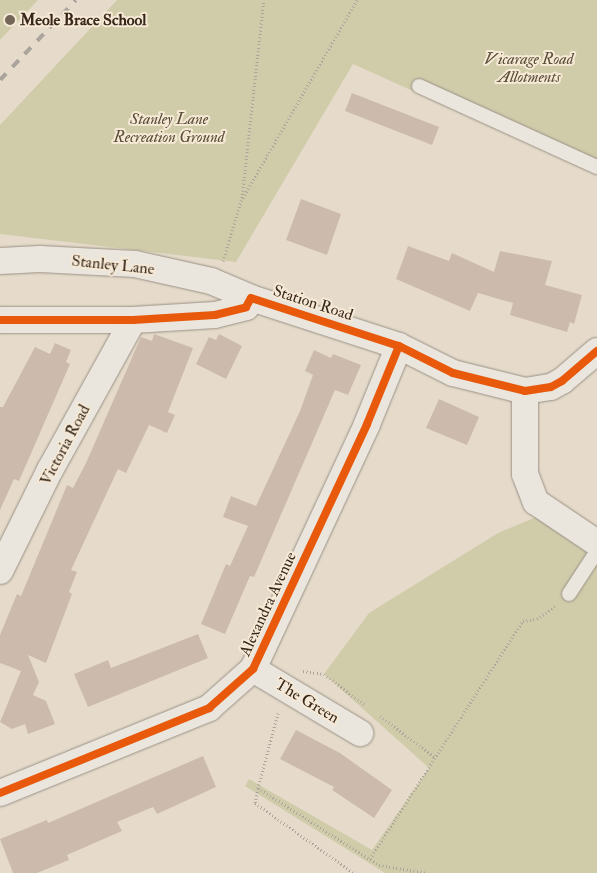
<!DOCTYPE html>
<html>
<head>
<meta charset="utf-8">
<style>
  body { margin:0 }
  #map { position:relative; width:597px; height:873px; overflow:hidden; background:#e6dbca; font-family:"IM FELL Double Pica",serif }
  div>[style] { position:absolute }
  .green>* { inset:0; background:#d0ccaa }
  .building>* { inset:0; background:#ccbbad }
  .path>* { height:3px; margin-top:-1.5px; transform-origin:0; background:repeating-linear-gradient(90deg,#aaa49c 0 1px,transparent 0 3.5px) }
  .roads { filter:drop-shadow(0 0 1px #9a9186) drop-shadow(0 0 1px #9a9186) }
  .lane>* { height:14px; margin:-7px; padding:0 7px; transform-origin:7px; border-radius:7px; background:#eae5dd }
  .street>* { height:26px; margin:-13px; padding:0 13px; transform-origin:13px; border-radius:13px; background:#eae5dd }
  .rail>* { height:4px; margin-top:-2px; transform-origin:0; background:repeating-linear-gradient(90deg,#aaa49c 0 9px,transparent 0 18px) }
  .cycleway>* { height:8px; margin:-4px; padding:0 4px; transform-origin:4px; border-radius:4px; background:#e8590c }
  .dots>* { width:14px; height:14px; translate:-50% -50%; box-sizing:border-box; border:2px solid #f6e9d5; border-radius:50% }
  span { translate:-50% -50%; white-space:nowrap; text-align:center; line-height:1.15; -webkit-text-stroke:4px #f6e9d5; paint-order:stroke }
  .poi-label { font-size:16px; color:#37271a; font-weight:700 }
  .left { translate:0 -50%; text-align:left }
  .park-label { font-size:16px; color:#594d37; font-style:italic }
  .street-label { font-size:16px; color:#37271a }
</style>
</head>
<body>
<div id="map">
  <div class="green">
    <div style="clip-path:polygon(0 0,38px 0,0 40px)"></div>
    <div style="clip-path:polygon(117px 0,597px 0,597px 174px,353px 64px,236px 262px,0 234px,0 125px)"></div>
    <div style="clip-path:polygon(539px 516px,597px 557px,597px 873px,385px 873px,245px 786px,249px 779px,372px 850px,429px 768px,324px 674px,369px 613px,498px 533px)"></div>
  </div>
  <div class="building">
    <div style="clip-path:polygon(352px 93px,439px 127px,432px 145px,345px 111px)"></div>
    <div style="clip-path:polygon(301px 199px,341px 214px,327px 255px,286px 240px)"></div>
    <div style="clip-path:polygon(408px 246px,449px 261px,452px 253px,494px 272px,500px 251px,552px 261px,545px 285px,582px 295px,574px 324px,570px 322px,567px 332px,510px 315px,513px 303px,478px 293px,470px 311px,396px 279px)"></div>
    <div style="clip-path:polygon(154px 334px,193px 348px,168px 412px,175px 415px,167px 433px,149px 425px,126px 473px,118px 469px,71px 570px,77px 572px,69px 592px,72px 594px,46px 663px,28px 655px,39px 682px,33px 695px,46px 701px,55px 724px,28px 734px,25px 724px,12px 729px,0 722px,21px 671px,0 663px,0 635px,17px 594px,21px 596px,67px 485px,73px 488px,86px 463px,141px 337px,152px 341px)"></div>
    <div style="clip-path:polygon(219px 334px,242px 346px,226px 379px,196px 364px,209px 337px,216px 340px)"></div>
    <div style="clip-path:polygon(55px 343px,71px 350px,66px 362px,70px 364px,19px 481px,14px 479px,0 510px,0 407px,3px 407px,35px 347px,50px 354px)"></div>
    <div style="clip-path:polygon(314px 350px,331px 358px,333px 354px,361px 365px,348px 395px,335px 390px,254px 577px,250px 576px,225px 634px,201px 624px,226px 564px,230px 566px,248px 526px,223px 517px,231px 496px,256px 506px,300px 411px,313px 375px,305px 371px)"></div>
    <div style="clip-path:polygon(439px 399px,479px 417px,467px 445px,426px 428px)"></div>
    <div style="clip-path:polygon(198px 634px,208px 658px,88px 707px,74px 674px,108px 660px,111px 668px)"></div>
    <div style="clip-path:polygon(296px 730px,340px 753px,392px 790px,374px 818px,332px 790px,334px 787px,280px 759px)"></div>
    <div style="clip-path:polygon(203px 756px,216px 787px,157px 814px,153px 807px,117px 822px,122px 831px,67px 855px,69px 860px,37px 873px,13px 873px,0 839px,47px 820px,48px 823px)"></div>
  </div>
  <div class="path">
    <div style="left:242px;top:198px;width:199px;rotate:-83.7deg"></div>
    <div style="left:223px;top:261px;width:63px;rotate:-73.3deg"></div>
    <div style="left:241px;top:201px;width:232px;rotate:-60deg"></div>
    <div style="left:303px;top:671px;width:21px;rotate:8deg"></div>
    <div style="left:324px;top:674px;width:51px;rotate:37.1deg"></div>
    <div style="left:278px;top:713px;width:78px;rotate:104.9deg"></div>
    <div style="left:258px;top:788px;width:143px;rotate:32.5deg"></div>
    <div style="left:379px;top:865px;width:49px;rotate:9.5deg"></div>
    <div style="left:380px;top:716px;width:70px;rotate:36.9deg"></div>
    <div style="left:258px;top:788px;width:15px;rotate:101deg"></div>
    <div style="left:255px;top:803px;width:121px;rotate:35.3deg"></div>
    <div style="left:370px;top:859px;width:283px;rotate:-57.3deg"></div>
    <div style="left:523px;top:621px;width:14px;rotate:-8deg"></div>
    <div style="left:537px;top:619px;width:22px;rotate:-36deg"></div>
  </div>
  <div class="roads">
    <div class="lane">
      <div style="left:419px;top:86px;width:196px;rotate:24.5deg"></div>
      <div style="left:569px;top:594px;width:51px;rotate:-56.9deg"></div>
    </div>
    <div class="street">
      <div style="left:0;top:261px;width:40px;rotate:-2.9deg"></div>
      <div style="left:40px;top:259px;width:95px;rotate:3deg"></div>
      <div style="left:135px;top:264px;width:78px;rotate:12.6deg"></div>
      <div style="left:211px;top:281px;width:43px;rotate:23deg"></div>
      <div style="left:0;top:320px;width:133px"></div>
      <div style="left:133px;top:320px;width:82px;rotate:-3.5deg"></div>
      <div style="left:215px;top:315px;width:32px;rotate:-14deg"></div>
      <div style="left:246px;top:307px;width:10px;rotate:-61deg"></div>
      <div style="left:251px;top:298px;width:156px;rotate:18deg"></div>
      <div style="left:399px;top:346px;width:60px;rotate:26.6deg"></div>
      <div style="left:453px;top:373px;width:74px;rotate:14deg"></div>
      <div style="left:525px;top:391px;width:26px;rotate:-9deg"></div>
      <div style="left:551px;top:387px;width:13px;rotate:-29deg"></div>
      <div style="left:562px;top:381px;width:46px;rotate:-40.6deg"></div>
      <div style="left:525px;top:391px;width:83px;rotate:90deg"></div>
      <div style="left:525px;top:474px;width:30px;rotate:69deg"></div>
      <div style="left:536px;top:502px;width:73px;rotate:33.9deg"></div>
      <div style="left:0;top:571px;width:113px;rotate:-63.7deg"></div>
      <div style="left:50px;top:470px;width:171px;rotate:-61deg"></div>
      <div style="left:253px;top:669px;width:125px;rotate:30.9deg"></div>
      <div style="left:0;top:793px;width:226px;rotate:-22.1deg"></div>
      <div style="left:209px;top:708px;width:59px;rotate:-41.6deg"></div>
      <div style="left:253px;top:669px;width:270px;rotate:-65deg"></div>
      <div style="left:367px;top:424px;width:84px;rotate:-67.7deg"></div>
    </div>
  </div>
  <div class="rail">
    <div style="left:0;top:80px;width:110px;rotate:-46.5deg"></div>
  </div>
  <div class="cycleway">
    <div style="left:0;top:320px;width:133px"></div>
    <div style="left:133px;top:320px;width:82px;rotate:-3.5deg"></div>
    <div style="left:215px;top:315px;width:32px;rotate:-14deg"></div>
    <div style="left:246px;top:307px;width:10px;rotate:-61deg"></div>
    <div style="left:251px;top:298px;width:156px;rotate:18deg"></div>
    <div style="left:399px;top:346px;width:60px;rotate:26.6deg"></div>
    <div style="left:453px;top:373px;width:74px;rotate:14deg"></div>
    <div style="left:525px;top:391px;width:26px;rotate:-9deg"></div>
    <div style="left:551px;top:387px;width:13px;rotate:-29deg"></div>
    <div style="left:562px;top:381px;width:46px;rotate:-40.6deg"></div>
    <div style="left:0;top:793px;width:226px;rotate:-22.1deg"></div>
    <div style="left:209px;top:708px;width:59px;rotate:-41.6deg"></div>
    <div style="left:253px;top:669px;width:270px;rotate:-65deg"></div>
    <div style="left:367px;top:424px;width:84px;rotate:-67.7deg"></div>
  </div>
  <div class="dots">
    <div style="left:10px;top:20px;background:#746658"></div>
  </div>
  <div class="poi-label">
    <span class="left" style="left:20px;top:20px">Meole Brace School</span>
  </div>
  <div class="park-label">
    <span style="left:529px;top:68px">Vicarage Road<br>Allotments</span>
    <span style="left:169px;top:128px">Stanley Lane<br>Recreation Ground</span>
  </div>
  <div class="street-label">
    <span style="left:113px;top:265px;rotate:6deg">Stanley Lane</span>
    <span style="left:313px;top:303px;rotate:18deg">Station Road</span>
    <span style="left:65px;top:445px;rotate:-62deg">Victoria Road</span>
    <span style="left:268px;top:604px;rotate:-65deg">Alexandra Avenue</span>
    <span style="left:307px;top:701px;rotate:31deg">The Green</span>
  </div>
</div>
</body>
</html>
